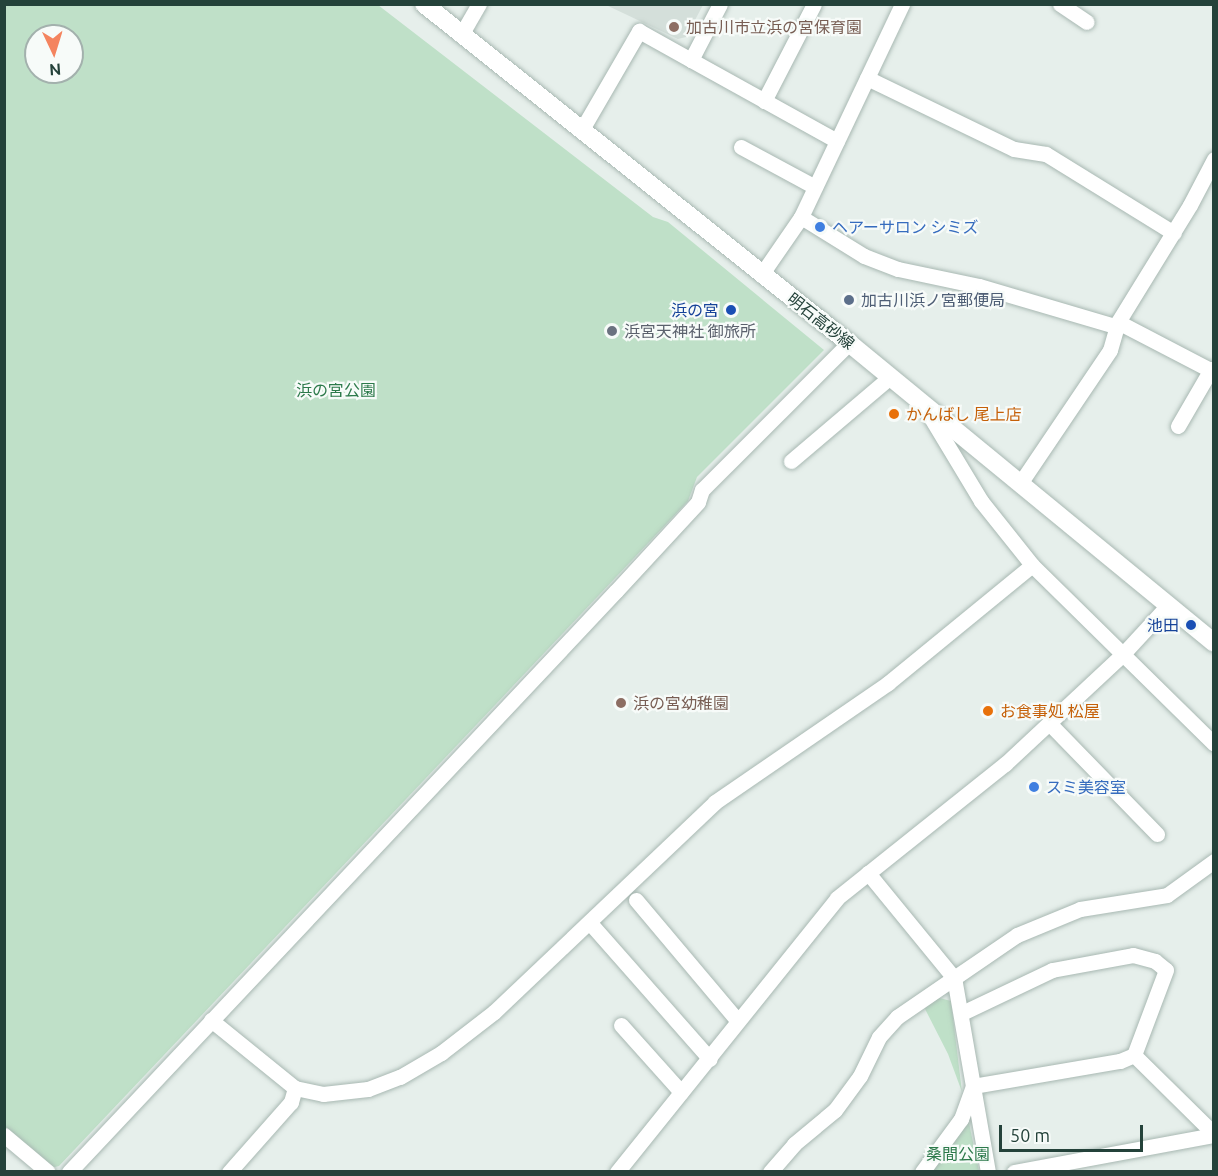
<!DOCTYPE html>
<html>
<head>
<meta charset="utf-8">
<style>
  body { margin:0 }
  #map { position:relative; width:1218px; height:1176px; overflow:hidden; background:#e6efeb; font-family:Ubuntu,"Noto Sans JP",sans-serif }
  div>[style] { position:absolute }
  .built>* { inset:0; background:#d4dfda }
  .green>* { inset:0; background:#bfe0c8 }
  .roads { filter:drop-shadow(0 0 2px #a8b8b2) drop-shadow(0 0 2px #a8b8b2) }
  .minor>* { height:15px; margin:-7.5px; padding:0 7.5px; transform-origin:7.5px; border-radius:7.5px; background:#fff }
  .secondary>* { height:18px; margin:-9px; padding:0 9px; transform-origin:9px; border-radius:9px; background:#fff }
  .dots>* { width:16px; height:16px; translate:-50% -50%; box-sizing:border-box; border:3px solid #f7fbf9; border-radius:50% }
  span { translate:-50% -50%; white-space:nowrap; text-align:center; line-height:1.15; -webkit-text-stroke:4.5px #f7fbf9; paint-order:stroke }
  .education-label { font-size:16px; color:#785e54 }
  .left { translate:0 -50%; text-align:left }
  .shop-label { font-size:16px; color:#366cbe }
  .service-label { font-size:16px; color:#4e5e75 }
  .transit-label { font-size:16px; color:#164399 }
  .right { translate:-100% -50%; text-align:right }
  .street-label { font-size:16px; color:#24423a }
  .worship-label { font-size:16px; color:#5b616d }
  .park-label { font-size:16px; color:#2d7a4b }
  .food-label { font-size:16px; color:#c56008 }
  .frame { position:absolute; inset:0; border:6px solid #24423a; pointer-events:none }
  .north { position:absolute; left:24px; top:24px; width:60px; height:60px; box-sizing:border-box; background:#f7fbf9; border:2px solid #a3b1ad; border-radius:50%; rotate:176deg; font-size:16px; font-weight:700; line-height:24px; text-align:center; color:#24423a }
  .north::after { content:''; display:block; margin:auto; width:21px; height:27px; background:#f4845f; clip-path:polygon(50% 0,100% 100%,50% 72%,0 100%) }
  .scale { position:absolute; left:999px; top:1125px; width:144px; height:27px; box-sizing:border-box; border:3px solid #24423a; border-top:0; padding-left:8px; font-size:18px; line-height:21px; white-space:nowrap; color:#24423a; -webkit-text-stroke:4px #f7fbf9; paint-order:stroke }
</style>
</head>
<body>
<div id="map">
  <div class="built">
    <div style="clip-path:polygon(606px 5px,703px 5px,686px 37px,678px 39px)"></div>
  </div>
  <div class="green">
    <div style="clip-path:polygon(evenodd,4px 5px,378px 5px,653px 217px,668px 222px,824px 350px,697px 477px,688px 501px,59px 1166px,51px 1168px,4px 1130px,4px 5px,36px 36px,72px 36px,72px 72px,36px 72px,36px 36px)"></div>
    <div style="clip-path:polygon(936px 997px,951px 1001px,962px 1092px,948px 1054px,924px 1007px)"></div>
    <div style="clip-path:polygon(961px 1123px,969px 1123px,979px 1171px,925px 1172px)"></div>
  </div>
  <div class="roads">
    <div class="minor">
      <div style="left:1060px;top:4px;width:32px;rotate:34deg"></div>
      <div style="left:461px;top:35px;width:36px;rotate:-60deg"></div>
      <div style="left:691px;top:60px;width:167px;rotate:29deg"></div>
      <div style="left:867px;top:78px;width:163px;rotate:25.8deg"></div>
      <div style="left:1014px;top:149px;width:32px;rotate:9deg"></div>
      <div style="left:1046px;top:154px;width:150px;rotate:31.7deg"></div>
      <div style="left:764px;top:101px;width:109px;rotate:-62.7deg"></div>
      <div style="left:581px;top:131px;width:116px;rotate:-59.9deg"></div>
      <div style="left:639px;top:31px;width:60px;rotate:29.1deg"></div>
      <div style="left:691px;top:60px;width:63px;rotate:-62.6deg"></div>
      <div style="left:741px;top:147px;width:84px;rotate:28.4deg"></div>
      <div style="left:801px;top:217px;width:74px;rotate:31.8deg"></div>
      <div style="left:864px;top:256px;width:36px;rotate:21deg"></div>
      <div style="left:898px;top:269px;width:83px;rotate:11.9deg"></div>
      <div style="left:979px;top:286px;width:142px;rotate:16.4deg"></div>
      <div style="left:761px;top:275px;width:70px;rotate:-55.4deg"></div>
      <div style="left:801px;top:217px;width:236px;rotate:-64.6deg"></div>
      <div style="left:1118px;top:322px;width:108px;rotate:27.5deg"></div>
      <div style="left:925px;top:408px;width:109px;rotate:58.9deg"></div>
      <div style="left:981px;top:501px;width:82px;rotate:51.4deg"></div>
      <div style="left:1032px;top:565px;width:255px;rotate:44.5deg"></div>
      <div style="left:1178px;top:426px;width:66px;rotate:-59.9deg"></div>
      <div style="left:791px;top:461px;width:130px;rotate:-40.3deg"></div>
      <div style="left:1021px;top:482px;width:159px;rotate:-56deg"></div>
      <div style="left:1110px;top:350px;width:29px;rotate:-74deg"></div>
      <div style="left:1118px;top:322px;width:137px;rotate:-58.4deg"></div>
      <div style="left:1190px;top:205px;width:52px;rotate:-62.4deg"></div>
      <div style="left:1049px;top:723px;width:155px;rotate:45.8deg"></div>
      <div style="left:636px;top:900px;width:157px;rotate:49.9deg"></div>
      <div style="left:590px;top:923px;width:181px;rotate:48.6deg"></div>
      <div style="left:962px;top:1013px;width:100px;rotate:-25.5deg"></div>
      <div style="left:1052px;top:970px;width:82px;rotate:-10.5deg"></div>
      <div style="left:1133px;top:955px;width:23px;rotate:15deg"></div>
      <div style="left:1155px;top:961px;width:14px;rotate:39deg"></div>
      <div style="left:1166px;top:970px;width:91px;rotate:110.6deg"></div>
      <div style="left:211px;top:1020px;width:108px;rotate:39deg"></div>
      <div style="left:295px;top:1088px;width:15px;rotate:106deg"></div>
      <div style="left:291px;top:1102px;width:94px;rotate:131.5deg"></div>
      <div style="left:621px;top:1025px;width:90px;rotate:48.2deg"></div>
      <div style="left:295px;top:1088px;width:29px;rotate:12deg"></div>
      <div style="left:323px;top:1094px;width:45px;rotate:-6.3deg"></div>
      <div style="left:368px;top:1089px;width:34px;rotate:-21deg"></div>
      <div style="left:400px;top:1077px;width:48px;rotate:-30.3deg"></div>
      <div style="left:441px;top:1053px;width:67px;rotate:-37.7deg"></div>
      <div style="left:494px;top:1012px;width:305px;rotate:-43.5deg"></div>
      <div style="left:715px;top:802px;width:210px;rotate:-34.5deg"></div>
      <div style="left:888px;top:683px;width:186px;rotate:-39.3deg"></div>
      <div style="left:4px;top:1135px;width:57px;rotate:40.1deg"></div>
      <div style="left:69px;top:1172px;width:798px;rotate:-46.73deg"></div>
      <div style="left:616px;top:591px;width:121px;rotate:-47.3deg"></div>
      <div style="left:698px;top:502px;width:13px;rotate:-72deg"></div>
      <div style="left:702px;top:490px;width:208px;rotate:-45deg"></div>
      <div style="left:617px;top:1172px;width:351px;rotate:-51.2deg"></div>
      <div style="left:837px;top:898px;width:215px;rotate:-38.6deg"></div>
      <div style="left:1005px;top:764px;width:160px;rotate:-43deg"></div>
      <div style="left:1122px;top:655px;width:69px;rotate:-47.3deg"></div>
      <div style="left:770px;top:1172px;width:37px;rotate:-49deg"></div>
      <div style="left:794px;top:1144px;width:53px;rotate:-39.7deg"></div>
      <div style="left:835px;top:1110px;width:42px;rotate:-53.7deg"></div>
      <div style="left:860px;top:1076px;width:43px;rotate:-64deg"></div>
      <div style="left:879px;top:1037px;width:27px;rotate:-48deg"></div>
      <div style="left:897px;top:1017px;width:69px;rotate:-34.4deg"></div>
      <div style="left:954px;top:978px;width:136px;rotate:-129.3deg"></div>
      <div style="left:922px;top:1172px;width:66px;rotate:-53.7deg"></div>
      <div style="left:961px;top:1119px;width:35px;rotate:-70deg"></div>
      <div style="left:973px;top:1086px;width:149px;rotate:-9.7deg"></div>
      <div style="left:1120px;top:1061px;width:15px;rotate:-23deg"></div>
      <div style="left:1134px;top:1055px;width:112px;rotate:44.6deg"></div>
      <div style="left:988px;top:1172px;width:197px;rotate:-99.9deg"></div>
      <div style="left:954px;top:978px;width:76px;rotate:-34.3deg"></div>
      <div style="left:1017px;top:935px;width:68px;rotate:-22.4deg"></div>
      <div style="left:1080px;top:909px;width:88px;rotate:-9.1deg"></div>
      <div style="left:1167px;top:895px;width:58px;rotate:-35.9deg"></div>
      <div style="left:1014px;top:1172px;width:203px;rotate:-10.5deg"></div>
    </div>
    <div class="secondary">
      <div style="left:424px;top:4px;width:544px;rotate:38.58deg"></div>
      <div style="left:849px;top:343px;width:472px;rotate:39.4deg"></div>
    </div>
  </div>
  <div class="dots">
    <div style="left:674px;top:27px;background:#8d6e63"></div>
    <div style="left:820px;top:227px;background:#3f7fe0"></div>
    <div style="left:849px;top:300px;background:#5c6f8a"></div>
    <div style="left:731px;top:310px;background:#1a4fb4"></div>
    <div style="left:612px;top:331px;background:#6b7280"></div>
    <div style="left:894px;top:414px;background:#e8710a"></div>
    <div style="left:1191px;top:625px;background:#1a4fb4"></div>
    <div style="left:621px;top:703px;background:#8d6e63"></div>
    <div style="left:988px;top:711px;background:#e8710a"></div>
    <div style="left:1034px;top:787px;background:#3f7fe0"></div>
  </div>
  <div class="education-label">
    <span class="left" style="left:686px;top:27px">加古川市立浜の宮保育園</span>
    <span class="left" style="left:633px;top:703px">浜の宮幼稚園</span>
  </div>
  <div class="shop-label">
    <span class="left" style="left:832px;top:227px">ヘアーサロン シミズ</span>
    <span class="left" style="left:1046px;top:787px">スミ美容室</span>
  </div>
  <div class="service-label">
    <span class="left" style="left:861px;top:300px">加古川浜ノ宮郵便局</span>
  </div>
  <div class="transit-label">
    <span class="right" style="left:719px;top:310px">浜の宮</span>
    <span class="right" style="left:1179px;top:625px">池田</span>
  </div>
  <div class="street-label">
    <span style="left:821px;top:321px;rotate:38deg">明石高砂線</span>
  </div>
  <div class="worship-label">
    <span class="left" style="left:624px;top:331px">浜宮天神社 御旅所</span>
  </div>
  <div class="park-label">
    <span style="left:336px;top:390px">浜の宮公園</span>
    <span style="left:958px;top:1154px">桑間公園</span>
  </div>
  <div class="food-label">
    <span class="left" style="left:906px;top:414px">かんばし 尾上店</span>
    <span class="left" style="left:1000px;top:711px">お食事処 松屋</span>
  </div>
  <div class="frame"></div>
  <div class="north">N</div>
  <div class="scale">50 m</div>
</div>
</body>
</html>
